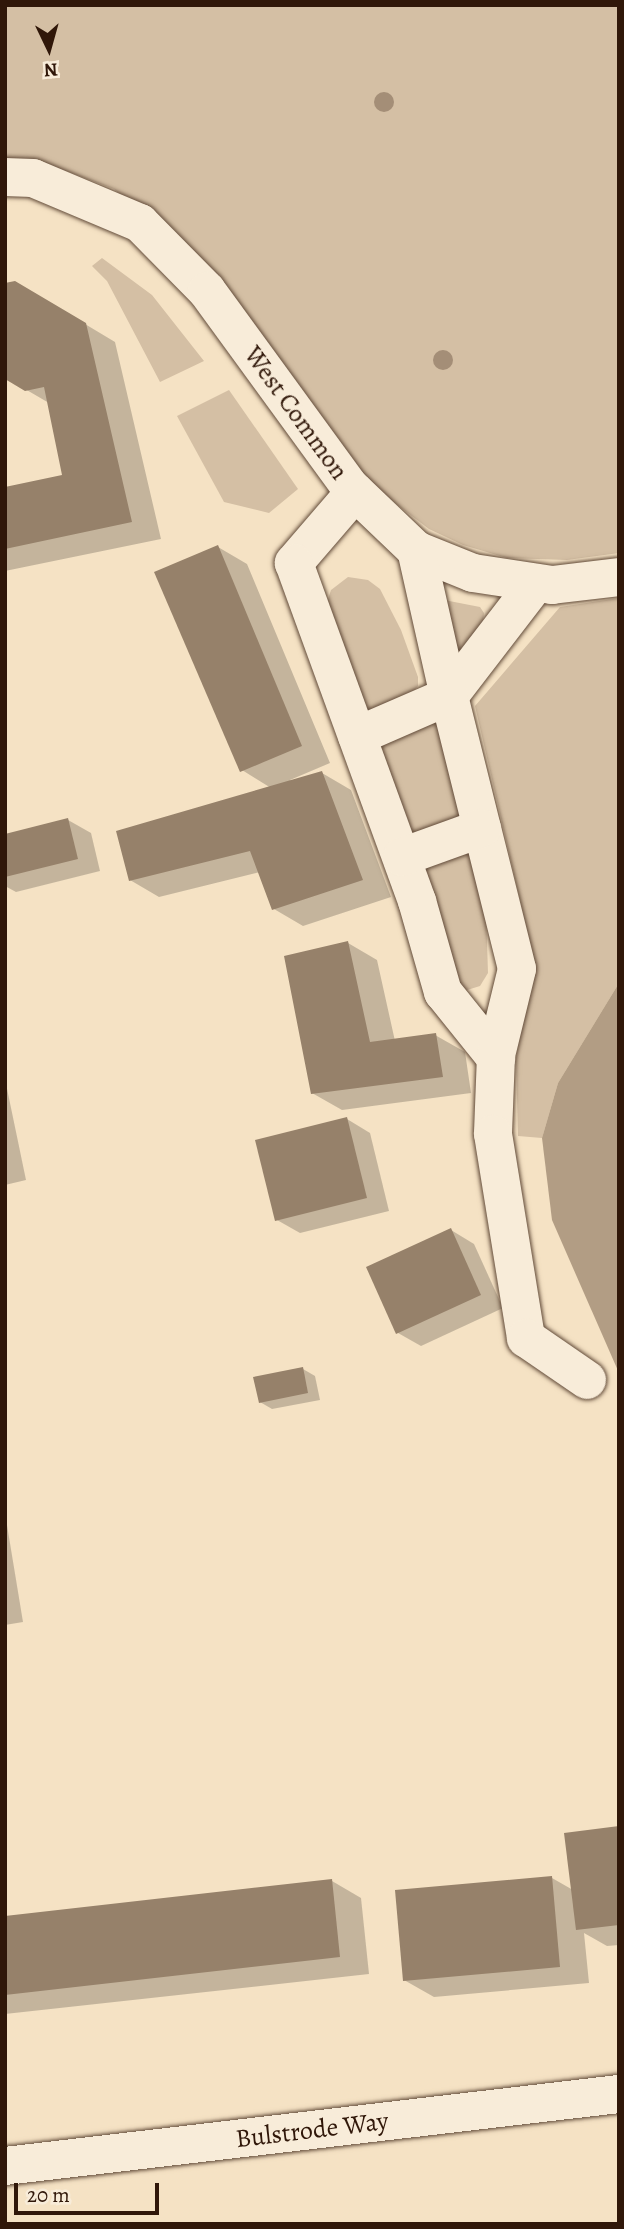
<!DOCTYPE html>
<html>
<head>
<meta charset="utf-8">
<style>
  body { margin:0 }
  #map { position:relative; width:624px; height:2229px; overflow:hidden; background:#f5e2c4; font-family:Alegreya,serif }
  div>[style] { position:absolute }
  .green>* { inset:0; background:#d4bfa4 }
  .water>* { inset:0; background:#b29d84 }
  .shadow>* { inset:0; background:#0003 }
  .building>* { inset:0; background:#96816a }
  .roads { filter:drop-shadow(0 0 2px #614a38) drop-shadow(0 0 2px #614a38) }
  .minor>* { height:38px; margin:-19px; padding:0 19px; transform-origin:19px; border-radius:19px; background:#f8ecd9 }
  .trees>* { width:20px; height:20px; margin:-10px; border-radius:50%; background:#a48e77 }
  span { translate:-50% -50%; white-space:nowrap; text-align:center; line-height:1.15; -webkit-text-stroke:6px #f8ecd9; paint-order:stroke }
  .street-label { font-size:26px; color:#301709 }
  .frame { position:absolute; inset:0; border:7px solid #301709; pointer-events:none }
  .north { position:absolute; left:14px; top:14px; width:70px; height:70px; -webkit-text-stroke:5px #f8ecd9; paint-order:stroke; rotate:175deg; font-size:19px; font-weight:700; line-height:28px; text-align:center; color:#301709 }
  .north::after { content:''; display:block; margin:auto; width:24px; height:32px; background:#301709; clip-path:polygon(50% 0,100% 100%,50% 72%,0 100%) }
  .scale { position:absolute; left:14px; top:2183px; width:145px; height:32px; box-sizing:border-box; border:4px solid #301709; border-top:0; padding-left:9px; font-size:21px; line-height:24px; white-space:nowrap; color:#301709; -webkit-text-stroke:5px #f8ecd9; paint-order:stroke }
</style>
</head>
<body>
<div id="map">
  <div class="green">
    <div style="clip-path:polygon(5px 5px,619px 5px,619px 553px,567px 560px,507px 558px,463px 545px,429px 529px,362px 478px,219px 284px,114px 189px,37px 160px,5px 160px)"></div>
    <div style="clip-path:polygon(102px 258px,152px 295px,204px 361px,160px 382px,107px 281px,92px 266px)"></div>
    <div style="clip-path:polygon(229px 390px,298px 489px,269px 513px,224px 502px,177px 416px)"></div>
    <div style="clip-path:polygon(348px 577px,368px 580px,380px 589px,401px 630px,418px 677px,418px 686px,403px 703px,375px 712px,363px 706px,327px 603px,331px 590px)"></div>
    <div style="clip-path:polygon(619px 598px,619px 983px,558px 1083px,542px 1138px,518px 1136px,516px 1058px,533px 956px,475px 706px,560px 607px)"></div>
    <div style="clip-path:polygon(444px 600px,480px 607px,484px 613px,483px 622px,454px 657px)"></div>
    <div style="clip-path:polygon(435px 722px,439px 727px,461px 798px,459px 822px,429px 839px,407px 831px,379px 748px,382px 742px)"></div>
    <div style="clip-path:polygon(471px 845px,486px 912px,488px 973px,480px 986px,467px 990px,458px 989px,420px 860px)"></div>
  </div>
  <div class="water">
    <div style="clip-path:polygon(619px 983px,619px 1373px,552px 1220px,542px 1138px,558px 1083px)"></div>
  </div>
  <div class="shadow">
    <div style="clip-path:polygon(45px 300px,115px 342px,161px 539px,5px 571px,5px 489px,64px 476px,49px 403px,25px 389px)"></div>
    <div style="clip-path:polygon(218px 547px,247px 564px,330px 763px,290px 780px,291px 782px,322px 773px,351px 790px,391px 897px,303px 926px,274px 909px,260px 872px,159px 897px,130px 880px,271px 788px,242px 770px)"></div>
    <div style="clip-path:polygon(68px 820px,91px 833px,100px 871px,16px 892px,5px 886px,5px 836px)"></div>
    <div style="clip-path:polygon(348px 943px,377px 960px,395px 1041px,435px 1035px,465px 1052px,471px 1093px,342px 1110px,312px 1093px)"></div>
    <div style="clip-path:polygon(5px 1079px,26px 1180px,5px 1185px)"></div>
    <div style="clip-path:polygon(347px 1119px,370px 1133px,389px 1211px,300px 1233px,277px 1220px)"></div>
    <div style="clip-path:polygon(451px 1230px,474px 1244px,503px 1308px,421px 1346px,398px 1333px)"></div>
    <div style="clip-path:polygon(303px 1369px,315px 1376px,320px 1400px,272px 1409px,260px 1402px)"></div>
    <div style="clip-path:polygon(5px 1513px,23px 1622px,5px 1625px)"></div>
    <div style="clip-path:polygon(619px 1828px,619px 1945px,607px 1946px,584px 1933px,589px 1983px,434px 1997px,404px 1980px,552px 1878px,573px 1890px)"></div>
    <div style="clip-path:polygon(332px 1881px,361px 1898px,369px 1974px,5px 2014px,5px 1918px)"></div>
  </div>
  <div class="building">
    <div style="clip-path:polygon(15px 281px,86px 323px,132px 522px,5px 549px,5px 487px,62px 475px,44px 387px,25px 391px,5px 379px,5px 283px)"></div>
    <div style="clip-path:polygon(218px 545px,302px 746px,240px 772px,154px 572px)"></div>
    <div style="clip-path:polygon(322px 771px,363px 880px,272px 910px,250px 851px,129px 881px,116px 831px)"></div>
    <div style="clip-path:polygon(68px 818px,78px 859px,5px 877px,5px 834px)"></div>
    <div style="clip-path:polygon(348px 941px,370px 1042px,436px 1033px,443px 1077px,311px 1094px,284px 956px)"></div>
    <div style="clip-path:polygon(347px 1117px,367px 1198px,275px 1221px,255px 1140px)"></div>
    <div style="clip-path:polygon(451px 1228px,481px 1295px,396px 1334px,366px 1267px)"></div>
    <div style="clip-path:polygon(303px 1367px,308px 1393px,259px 1403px,253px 1377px)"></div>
    <div style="clip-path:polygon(619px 1826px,619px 1925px,576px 1930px,564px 1833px)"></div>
    <div style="clip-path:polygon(552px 1876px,560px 1967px,403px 1981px,395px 1890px)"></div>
    <div style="clip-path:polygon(332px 1879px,340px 1957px,5px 1995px,5px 1916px)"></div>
  </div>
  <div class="roads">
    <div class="minor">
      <div style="left:5px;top:177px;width:28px;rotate:2deg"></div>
      <div style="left:33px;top:178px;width:116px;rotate:22.8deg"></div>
      <div style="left:140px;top:223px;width:95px;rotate:45.4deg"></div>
      <div style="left:207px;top:291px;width:241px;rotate:53.9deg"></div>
      <div style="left:349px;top:486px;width:93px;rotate:43.7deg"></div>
      <div style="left:416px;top:550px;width:61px;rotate:22deg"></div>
      <div style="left:473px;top:573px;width:80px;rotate:8.6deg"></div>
      <div style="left:552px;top:585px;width:67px;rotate:-6.8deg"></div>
      <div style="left:355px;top:492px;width:94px;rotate:130.7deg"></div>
      <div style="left:294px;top:563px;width:360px;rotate:70deg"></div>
      <div style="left:417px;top:901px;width:95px;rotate:74.1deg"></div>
      <div style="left:443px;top:992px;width:85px;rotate:51.2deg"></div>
      <div style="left:536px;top:583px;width:143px;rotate:127.6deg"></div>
      <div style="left:449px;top:696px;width:281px;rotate:76deg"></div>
      <div style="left:517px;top:969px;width:89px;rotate:103.7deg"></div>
      <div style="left:496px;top:1055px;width:79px;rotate:92.2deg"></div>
      <div style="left:493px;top:1134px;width:207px;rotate:80.8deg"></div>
      <div style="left:526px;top:1338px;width:74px;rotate:34.5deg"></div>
      <div style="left:357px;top:736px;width:100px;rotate:-23.5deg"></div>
      <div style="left:449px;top:696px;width:150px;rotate:-102.7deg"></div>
      <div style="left:402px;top:857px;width:85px;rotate:-19.9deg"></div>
      <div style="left:5px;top:2166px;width:618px;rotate:-6.69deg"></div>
    </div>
  </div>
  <div class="trees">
    <div style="left:384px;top:102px"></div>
    <div style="left:443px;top:360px"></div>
  </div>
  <div class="street-label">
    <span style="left:296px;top:413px;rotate:54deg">West Common</span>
    <span style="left:312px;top:2130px;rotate:-7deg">Bulstrode Way</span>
  </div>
  <div class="frame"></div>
  <div class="north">N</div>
  <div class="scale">20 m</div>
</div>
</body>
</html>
